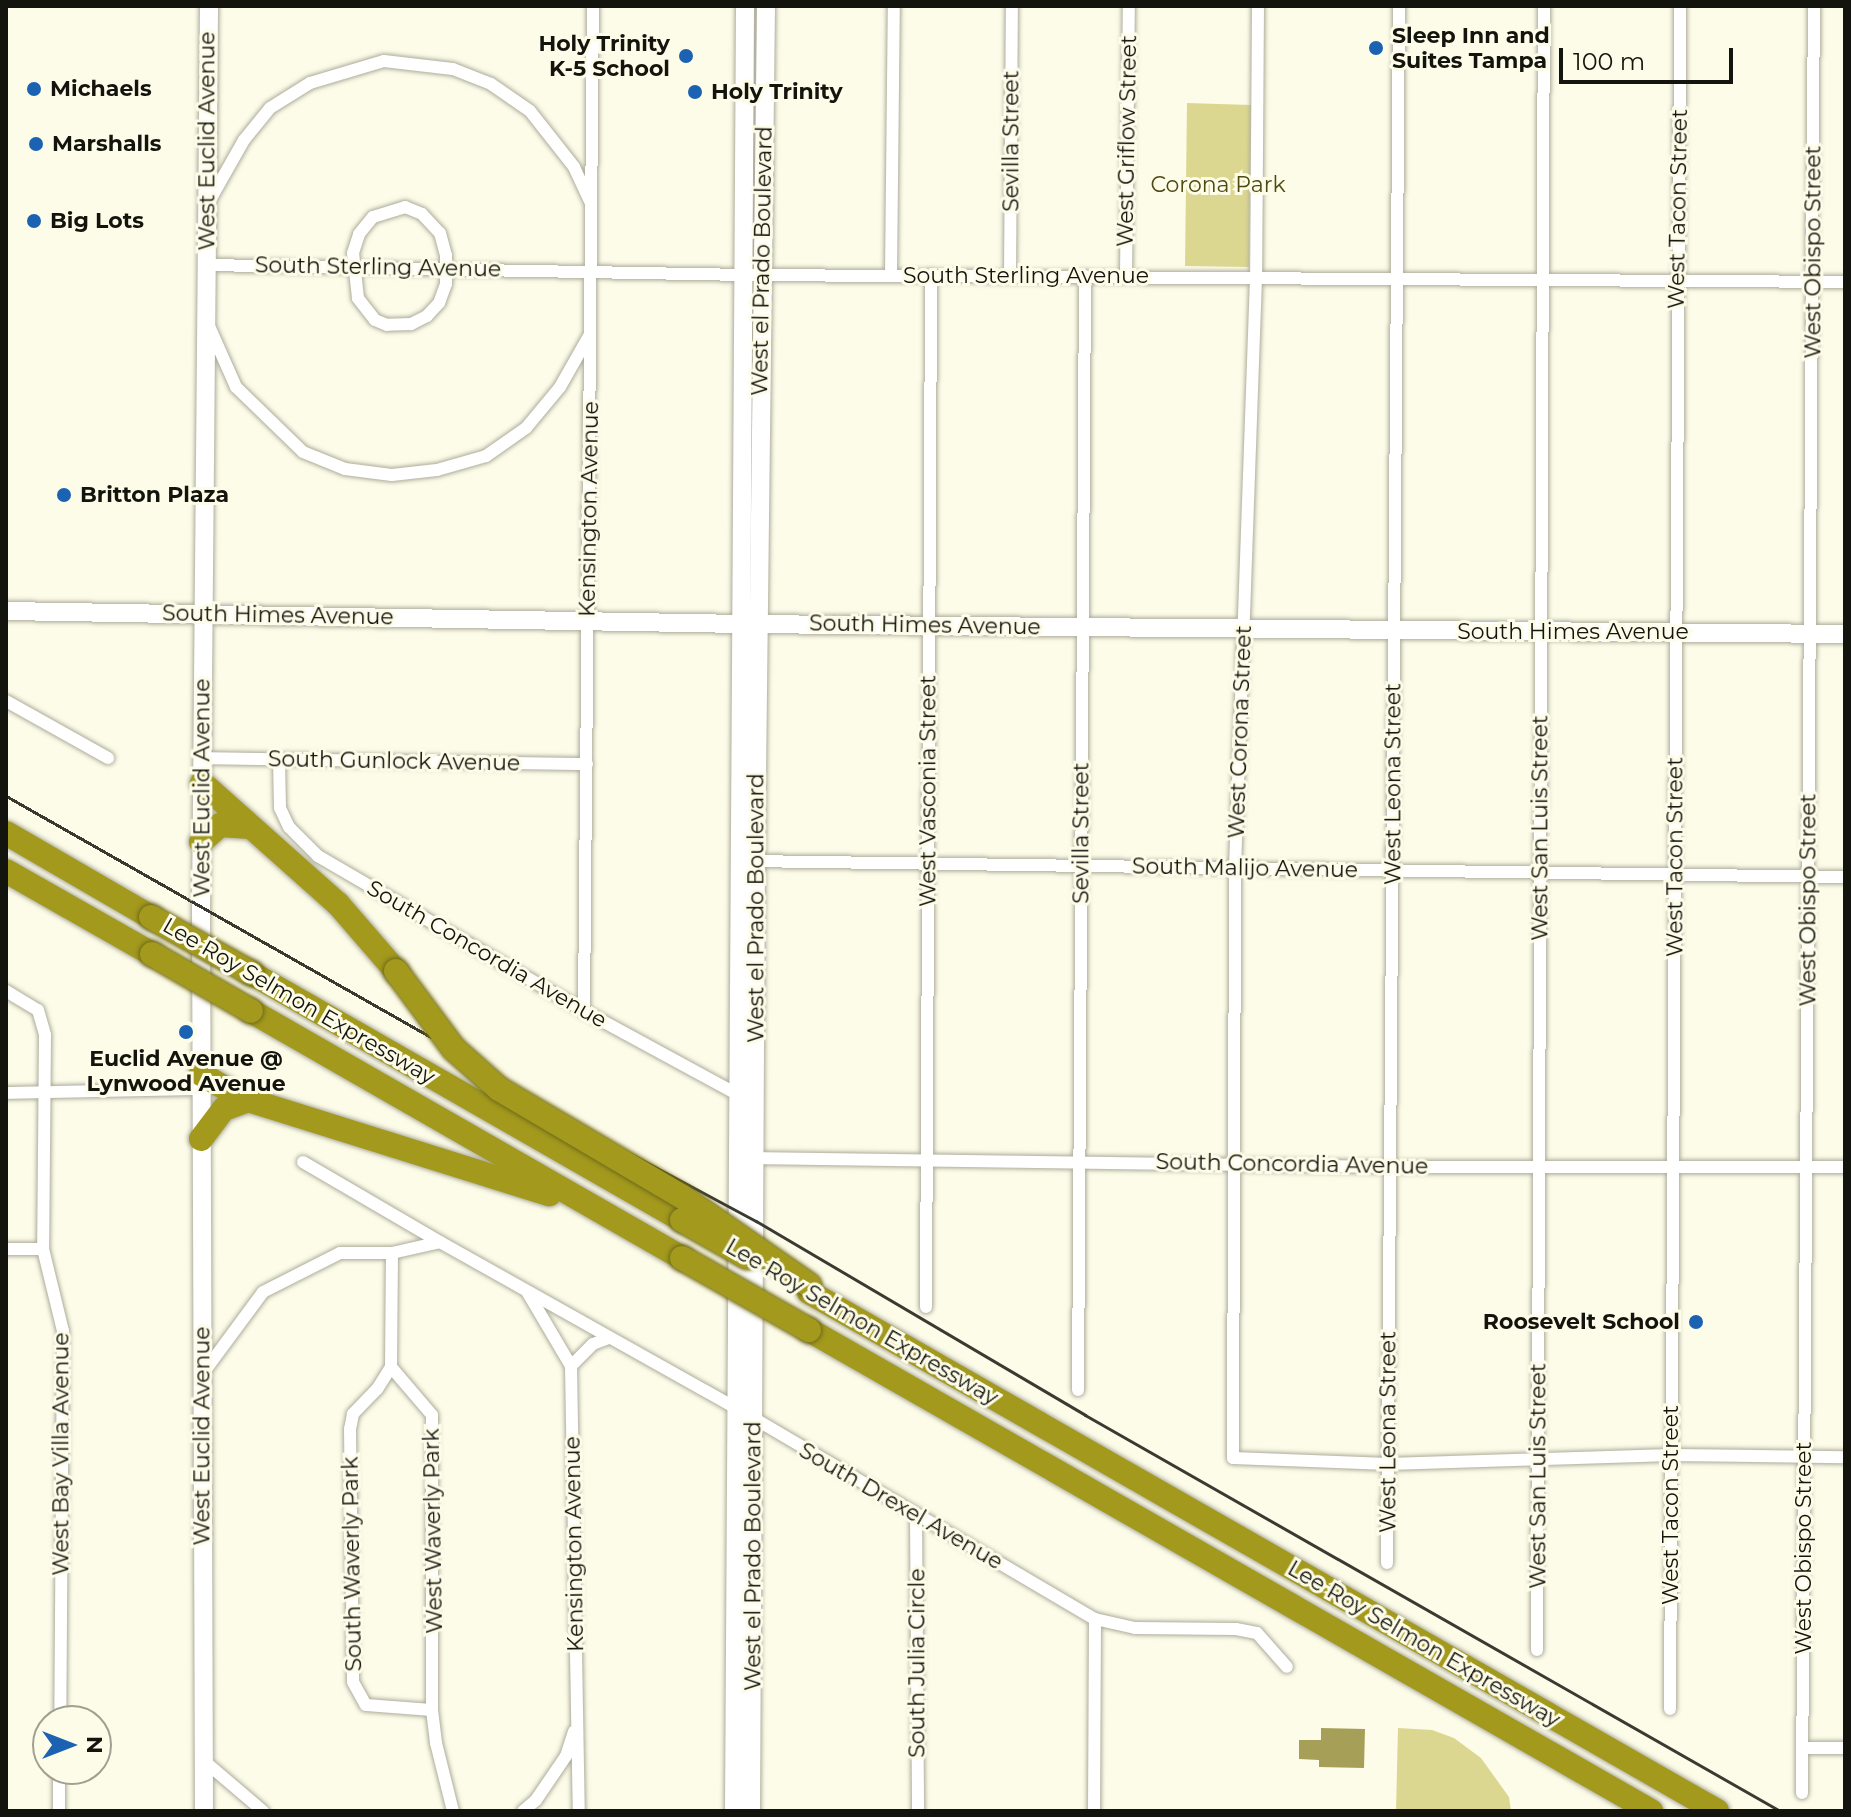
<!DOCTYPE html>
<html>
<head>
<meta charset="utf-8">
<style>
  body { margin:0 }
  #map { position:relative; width:1851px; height:1817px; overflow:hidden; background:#fdfce9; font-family:Montserrat,sans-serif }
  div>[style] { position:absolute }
  .green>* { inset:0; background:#dcd790 }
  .water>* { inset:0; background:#a59f57 }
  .roads { filter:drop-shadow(0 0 2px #adac9b) drop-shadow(0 0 2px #adac9b) }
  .street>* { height:12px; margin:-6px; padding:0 6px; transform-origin:6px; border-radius:6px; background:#fff }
  .secondary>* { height:18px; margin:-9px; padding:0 9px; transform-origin:9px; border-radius:9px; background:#fff }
  .highway>* { height:24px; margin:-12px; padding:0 12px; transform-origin:12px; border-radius:12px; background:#a2991d }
  .rail>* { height:3px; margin:-1.5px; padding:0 1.5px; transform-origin:1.5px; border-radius:1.5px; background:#3a3a31 }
  .bridges { filter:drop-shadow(0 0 2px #706a18) drop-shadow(0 0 2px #706a18) }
  .highway-bridge>* { height:24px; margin:-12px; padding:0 12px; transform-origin:12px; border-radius:12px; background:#a2991d }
  .dots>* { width:22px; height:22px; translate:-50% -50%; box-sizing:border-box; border:4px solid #fdfce9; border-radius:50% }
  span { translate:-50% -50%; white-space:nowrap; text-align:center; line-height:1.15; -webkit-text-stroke:6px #fdfce9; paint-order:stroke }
  .poi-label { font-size:22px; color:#14140e; font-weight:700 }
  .left { translate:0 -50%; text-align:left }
  .right { translate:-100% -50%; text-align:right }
  .street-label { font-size:22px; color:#14140e }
  .park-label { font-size:22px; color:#4e4911 }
  .frame { position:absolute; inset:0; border:8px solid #14140e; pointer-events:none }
  .north { position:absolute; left:32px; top:1705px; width:80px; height:80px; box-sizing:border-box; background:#fdfce9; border:2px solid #a09f91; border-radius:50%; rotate:90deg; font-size:22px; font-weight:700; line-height:32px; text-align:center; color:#14140e }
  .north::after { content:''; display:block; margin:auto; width:28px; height:36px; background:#1b62b2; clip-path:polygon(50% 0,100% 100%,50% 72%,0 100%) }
  .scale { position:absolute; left:1559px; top:48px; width:174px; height:36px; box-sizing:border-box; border:4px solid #14140e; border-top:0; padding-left:10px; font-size:24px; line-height:28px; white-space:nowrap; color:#14140e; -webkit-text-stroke:6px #fdfce9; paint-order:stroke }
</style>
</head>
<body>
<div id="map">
  <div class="green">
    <div style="clip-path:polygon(1187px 103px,1251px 105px,1249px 267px,1185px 266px)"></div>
    <div style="clip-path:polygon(1398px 1728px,1432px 1730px,1454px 1738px,1481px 1758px,1509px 1797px,1511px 1811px,1396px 1811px)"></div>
  </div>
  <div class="water">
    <div style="clip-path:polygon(1321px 1728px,1365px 1729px,1364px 1768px,1319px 1767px,1319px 1760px,1299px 1759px,1299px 1740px,1321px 1740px)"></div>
  </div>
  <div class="roads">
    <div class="street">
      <div style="left:1258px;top:6px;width:272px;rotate:90.4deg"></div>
      <div style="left:1256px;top:278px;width:590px;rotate:92.04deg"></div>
      <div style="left:1235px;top:868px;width:590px;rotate:90.19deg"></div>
      <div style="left:1233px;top:1458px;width:155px;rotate:2.2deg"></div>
      <div style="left:1388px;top:1464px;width:283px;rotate:-1.8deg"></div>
      <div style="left:1671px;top:1455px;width:174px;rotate:0.7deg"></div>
      <div style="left:210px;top:200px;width:69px;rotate:-60.5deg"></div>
      <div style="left:244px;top:140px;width:41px;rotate:-50.9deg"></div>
      <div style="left:270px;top:108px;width:47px;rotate:-32deg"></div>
      <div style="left:310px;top:83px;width:77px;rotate:-16.6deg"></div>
      <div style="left:384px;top:61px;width:69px;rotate:6.6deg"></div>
      <div style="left:453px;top:69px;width:41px;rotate:21.5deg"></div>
      <div style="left:491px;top:84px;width:47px;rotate:34.7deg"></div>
      <div style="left:530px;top:111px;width:71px;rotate:51.8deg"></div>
      <div style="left:574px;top:167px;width:38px;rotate:65deg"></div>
      <div style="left:405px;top:207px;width:18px;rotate:22deg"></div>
      <div style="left:422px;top:214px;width:26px;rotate:47deg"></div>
      <div style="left:440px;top:233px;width:23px;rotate:75deg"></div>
      <div style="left:446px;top:255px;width:29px;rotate:90deg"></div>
      <div style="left:446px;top:284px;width:20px;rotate:110deg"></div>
      <div style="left:439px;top:303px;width:18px;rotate:133deg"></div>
      <div style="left:427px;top:316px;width:18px;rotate:153deg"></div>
      <div style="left:411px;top:324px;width:24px;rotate:178deg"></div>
      <div style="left:387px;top:325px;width:13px;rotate:-157deg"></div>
      <div style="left:375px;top:320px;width:28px;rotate:-128deg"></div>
      <div style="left:358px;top:298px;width:45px;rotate:-96.3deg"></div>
      <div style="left:353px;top:253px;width:20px;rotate:-72deg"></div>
      <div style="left:359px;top:234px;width:22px;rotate:-51deg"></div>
      <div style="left:373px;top:217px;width:34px;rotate:-17deg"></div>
      <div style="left:206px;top:265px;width:538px;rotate:1.06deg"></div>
      <div style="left:744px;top:275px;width:1101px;rotate:0.36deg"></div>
      <div style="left:891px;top:275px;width:269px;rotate:-89.4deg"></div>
      <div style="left:1010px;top:276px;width:270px;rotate:-89.6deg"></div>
      <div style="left:1126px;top:276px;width:270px;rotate:-89.4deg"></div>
      <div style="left:209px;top:326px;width:67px;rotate:66.1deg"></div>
      <div style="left:236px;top:387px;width:93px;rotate:44.1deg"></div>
      <div style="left:303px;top:452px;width:45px;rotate:22deg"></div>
      <div style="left:345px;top:469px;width:47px;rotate:7.3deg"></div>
      <div style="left:392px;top:475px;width:45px;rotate:-6.3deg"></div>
      <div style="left:437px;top:470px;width:51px;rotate:-15.9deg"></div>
      <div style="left:486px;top:456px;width:49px;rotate:-35deg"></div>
      <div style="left:526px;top:428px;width:53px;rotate:-50.3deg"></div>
      <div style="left:560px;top:387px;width:59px;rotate:-60.4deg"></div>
      <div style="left:6px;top:701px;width:117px;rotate:29.2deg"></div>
      <div style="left:201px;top:758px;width:386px;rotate:0.9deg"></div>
      <div style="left:279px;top:760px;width:48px;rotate:88.8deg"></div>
      <div style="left:280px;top:808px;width:21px;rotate:65deg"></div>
      <div style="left:289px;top:827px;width:41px;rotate:45deg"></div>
      <div style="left:318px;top:856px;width:308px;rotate:30.2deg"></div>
      <div style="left:584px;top:1011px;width:182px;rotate:28.5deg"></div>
      <div style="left:748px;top:861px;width:1097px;rotate:0.84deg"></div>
      <div style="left:6px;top:991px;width:37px;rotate:31deg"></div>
      <div style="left:38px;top:1010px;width:26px;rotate:74deg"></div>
      <div style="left:45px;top:1035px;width:214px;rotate:90.5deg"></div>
      <div style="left:43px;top:1249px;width:84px;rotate:76.3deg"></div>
      <div style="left:63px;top:1331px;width:390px;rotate:90.4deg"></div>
      <div style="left:584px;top:1011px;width:1005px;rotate:-89.49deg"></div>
      <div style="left:6px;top:1093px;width:195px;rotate:-1.2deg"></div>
      <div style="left:748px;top:1158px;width:642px;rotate:0.8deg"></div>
      <div style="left:1390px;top:1167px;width:455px"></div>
      <div style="left:303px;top:1162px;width:159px;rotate:30.3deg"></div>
      <div style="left:6px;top:1249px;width:37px"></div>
      <div style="left:528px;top:1293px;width:85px;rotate:59.5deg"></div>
      <div style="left:571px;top:1366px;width:445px;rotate:89deg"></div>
      <div style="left:926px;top:1307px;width:1032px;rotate:-89.72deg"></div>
      <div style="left:571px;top:1366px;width:31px;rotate:-45deg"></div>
      <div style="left:593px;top:1344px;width:17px;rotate:-21deg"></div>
      <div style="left:391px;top:1367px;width:63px;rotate:49.5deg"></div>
      <div style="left:432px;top:1415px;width:295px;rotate:90deg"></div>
      <div style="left:432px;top:1710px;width:33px;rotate:83deg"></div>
      <div style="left:436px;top:1743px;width:70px;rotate:76deg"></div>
      <div style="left:391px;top:1367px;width:26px;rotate:122deg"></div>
      <div style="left:377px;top:1389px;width:35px;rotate:134deg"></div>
      <div style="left:353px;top:1414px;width:15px;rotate:101deg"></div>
      <div style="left:350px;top:1429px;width:253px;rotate:89.3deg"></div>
      <div style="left:353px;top:1682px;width:26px;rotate:61deg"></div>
      <div style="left:366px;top:1705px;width:66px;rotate:4.3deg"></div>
      <div style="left:391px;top:1367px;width:114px;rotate:-89.5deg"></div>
      <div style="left:204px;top:1372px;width:99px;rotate:-53.6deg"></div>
      <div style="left:263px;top:1292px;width:86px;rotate:-26.9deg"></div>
      <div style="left:340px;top:1253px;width:52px"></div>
      <div style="left:392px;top:1253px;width:49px;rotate:-12.9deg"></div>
      <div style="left:440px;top:1242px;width:361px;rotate:29.3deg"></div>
      <div style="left:755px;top:1419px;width:394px;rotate:30.5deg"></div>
      <div style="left:1095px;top:1619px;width:41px;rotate:12.7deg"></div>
      <div style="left:1135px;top:1628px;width:101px;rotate:0.6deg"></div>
      <div style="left:1236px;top:1629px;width:21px;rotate:11deg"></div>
      <div style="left:1257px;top:1633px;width:45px;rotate:48.6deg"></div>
      <div style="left:1078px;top:1390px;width:1114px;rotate:-89.64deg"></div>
      <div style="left:916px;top:1515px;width:296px;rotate:89.6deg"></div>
      <div style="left:1387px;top:1563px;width:1557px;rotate:-89.56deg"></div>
      <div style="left:1537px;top:1650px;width:1644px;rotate:-89.76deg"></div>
      <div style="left:1670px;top:1709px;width:1703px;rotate:-89.66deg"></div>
      <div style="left:1802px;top:1748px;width:43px"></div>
      <div style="left:203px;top:1760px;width:79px;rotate:40.4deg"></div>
      <div style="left:1802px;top:1793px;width:1787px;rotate:-89.62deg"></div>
      <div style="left:59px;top:1811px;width:42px;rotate:-90deg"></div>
      <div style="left:523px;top:1811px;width:17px;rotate:-40deg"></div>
      <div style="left:536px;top:1800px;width:53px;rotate:-55.7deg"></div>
      <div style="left:566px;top:1756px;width:26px;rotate:-72deg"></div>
      <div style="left:1094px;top:1811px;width:192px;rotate:-89.7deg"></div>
    </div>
    <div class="secondary">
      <div style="left:6px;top:611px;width:737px;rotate:1.01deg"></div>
      <div style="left:743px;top:624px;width:1102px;rotate:0.52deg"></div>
      <div style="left:204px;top:1811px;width:903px;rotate:-90.19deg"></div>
      <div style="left:201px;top:908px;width:902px;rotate:-89.49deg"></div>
      <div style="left:734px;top:1811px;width:1805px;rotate:-89.65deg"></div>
      <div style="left:751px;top:1811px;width:950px;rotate:-89.7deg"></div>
      <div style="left:756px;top:861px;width:855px;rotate:-89.33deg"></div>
    </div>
    <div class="highway">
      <div style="left:202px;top:783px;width:182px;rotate:41.7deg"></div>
      <div style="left:338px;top:904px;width:89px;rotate:49.1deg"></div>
      <div style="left:6px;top:833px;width:168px;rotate:30.1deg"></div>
      <div style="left:201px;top:842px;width:25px;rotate:-42deg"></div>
      <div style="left:220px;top:825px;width:30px;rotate:4deg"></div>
      <div style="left:6px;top:871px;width:168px;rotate:29.6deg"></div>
      <div style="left:251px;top:973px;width:497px;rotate:29.8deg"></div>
      <div style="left:251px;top:1011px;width:497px;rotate:29.8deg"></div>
      <div style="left:201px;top:1074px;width:48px;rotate:30.3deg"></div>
      <div style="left:242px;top:1098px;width:322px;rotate:17.4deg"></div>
      <div style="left:201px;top:1139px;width:38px;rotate:-53deg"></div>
      <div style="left:224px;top:1109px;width:27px;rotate:-20deg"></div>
      <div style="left:809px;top:1292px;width:1046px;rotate:29.75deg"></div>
      <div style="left:809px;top:1330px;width:970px;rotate:29.74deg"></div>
    </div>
  </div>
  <div class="rail">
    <div style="left:6px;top:796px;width:545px;rotate:29.58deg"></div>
    <div style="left:480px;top:1065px;width:93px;rotate:32.7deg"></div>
    <div style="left:558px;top:1115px;width:225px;rotate:28.2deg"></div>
    <div style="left:756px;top:1221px;width:382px;rotate:30.5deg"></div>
    <div style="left:1085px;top:1415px;width:800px;rotate:29.67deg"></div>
  </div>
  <div class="bridges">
    <div class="highway-bridge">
      <div style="left:151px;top:917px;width:115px;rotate:29.2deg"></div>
      <div style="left:152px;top:954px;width:114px;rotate:29.9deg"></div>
      <div style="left:396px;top:971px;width:97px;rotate:53.4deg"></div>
      <div style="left:454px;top:1049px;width:60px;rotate:41.6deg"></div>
      <div style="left:499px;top:1089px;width:211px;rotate:30.5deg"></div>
      <div style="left:681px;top:1196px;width:156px;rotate:34.8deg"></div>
      <div style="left:682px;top:1220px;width:75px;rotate:29.6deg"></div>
      <div style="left:682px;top:1258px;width:146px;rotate:29.6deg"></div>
    </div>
  </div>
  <div class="dots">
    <div style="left:1376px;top:48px;background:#1b62b2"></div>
    <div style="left:686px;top:56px;background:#1b62b2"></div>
    <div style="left:34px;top:89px;background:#1b62b2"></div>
    <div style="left:695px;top:92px;background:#1b62b2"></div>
    <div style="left:36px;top:144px;background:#1b62b2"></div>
    <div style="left:34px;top:221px;background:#1b62b2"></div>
    <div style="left:64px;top:495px;background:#1b62b2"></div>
    <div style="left:186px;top:1032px;background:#1b62b2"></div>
    <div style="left:1696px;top:1322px;background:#1b62b2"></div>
  </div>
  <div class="poi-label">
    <span class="left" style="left:1392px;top:48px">Sleep Inn and<br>Suites Tampa</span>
    <span class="right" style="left:670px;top:56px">Holy Trinity<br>K-5 School</span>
    <span class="left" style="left:50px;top:89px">Michaels</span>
    <span class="left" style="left:711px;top:92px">Holy Trinity</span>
    <span class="left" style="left:52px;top:144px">Marshalls</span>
    <span class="left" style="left:50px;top:221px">Big Lots</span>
    <span class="left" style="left:80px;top:495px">Britton Plaza</span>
    <span style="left:186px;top:1071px">Euclid Avenue @<br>Lynwood Avenue</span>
    <span class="right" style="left:1680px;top:1322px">Roosevelt School</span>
  </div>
  <div class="street-label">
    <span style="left:207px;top:141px;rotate:-90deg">West Euclid Avenue</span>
    <span style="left:1011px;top:141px;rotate:-90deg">Sevilla Street</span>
    <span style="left:1127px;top:141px;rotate:-89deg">West Griflow Street</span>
    <span style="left:1678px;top:209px;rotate:-89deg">West Tacon Street</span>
    <span style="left:1813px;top:252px;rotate:-90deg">West Obispo Street</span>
    <span style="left:762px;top:261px;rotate:-89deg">West el Prado Boulevard</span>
    <span style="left:378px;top:267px;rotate:1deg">South Sterling Avenue</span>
    <span style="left:1026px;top:276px">South Sterling Avenue</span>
    <span style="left:589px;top:509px;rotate:-89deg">Kensington Avenue</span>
    <span style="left:278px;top:615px;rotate:1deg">South Himes Avenue</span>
    <span style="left:925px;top:625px;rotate:1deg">South Himes Avenue</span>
    <span style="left:1573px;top:632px">South Himes Avenue</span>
    <span style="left:1240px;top:732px;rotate:-88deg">West Corona Street</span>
    <span style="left:394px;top:761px;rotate:1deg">South Gunlock Avenue</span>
    <span style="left:1393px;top:784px;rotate:-90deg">West Leona Street</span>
    <span style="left:202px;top:788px;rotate:-90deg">West Euclid Avenue</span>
    <span style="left:928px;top:791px;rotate:-90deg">West Vasconia Street</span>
    <span style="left:1540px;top:828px;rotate:-90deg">West San Luis Street</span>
    <span style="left:1081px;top:833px;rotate:-90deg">Sevilla Street</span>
    <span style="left:1675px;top:857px;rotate:-90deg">West Tacon Street</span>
    <span style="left:1245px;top:868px;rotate:1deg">South Malijo Avenue</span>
    <span style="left:1808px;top:900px;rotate:-90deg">West Obispo Street</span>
    <span style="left:756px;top:908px;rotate:-90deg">West el Prado Boulevard</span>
    <span style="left:487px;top:954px;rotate:30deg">South Concordia Avenue</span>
    <span style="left:299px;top:1001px;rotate:30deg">Lee Roy Selmon Expressway</span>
    <span style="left:1292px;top:1164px;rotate:1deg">South Concordia Avenue</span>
    <span style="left:862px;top:1322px;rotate:30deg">Lee Roy Selmon Expressway</span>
    <span style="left:1388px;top:1432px;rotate:-90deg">West Leona Street</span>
    <span style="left:202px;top:1436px;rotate:-90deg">West Euclid Avenue</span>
    <span style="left:61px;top:1454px;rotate:-90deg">West Bay Villa Avenue</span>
    <span style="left:1538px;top:1476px;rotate:-90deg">West San Luis Street</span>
    <span style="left:1671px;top:1505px;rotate:-90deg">West Tacon Street</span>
    <span style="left:901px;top:1506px;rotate:30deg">South Drexel Avenue</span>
    <span style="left:433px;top:1531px;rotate:-91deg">West Waverly Park</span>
    <span style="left:574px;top:1544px;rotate:-91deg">Kensington Avenue</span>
    <span style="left:1804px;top:1548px;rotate:-90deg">West Obispo Street</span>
    <span style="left:753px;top:1556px;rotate:-90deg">West el Prado Boulevard</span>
    <span style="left:352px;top:1564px;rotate:-91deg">South Waverly Park</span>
    <span style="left:1424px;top:1644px;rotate:30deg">Lee Roy Selmon Expressway</span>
    <span style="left:917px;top:1663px;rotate:-90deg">South Julia Circle</span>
  </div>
  <div class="park-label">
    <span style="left:1218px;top:185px">Corona Park</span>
  </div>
  <div class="frame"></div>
  <div class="north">N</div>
  <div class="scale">100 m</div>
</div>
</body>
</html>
